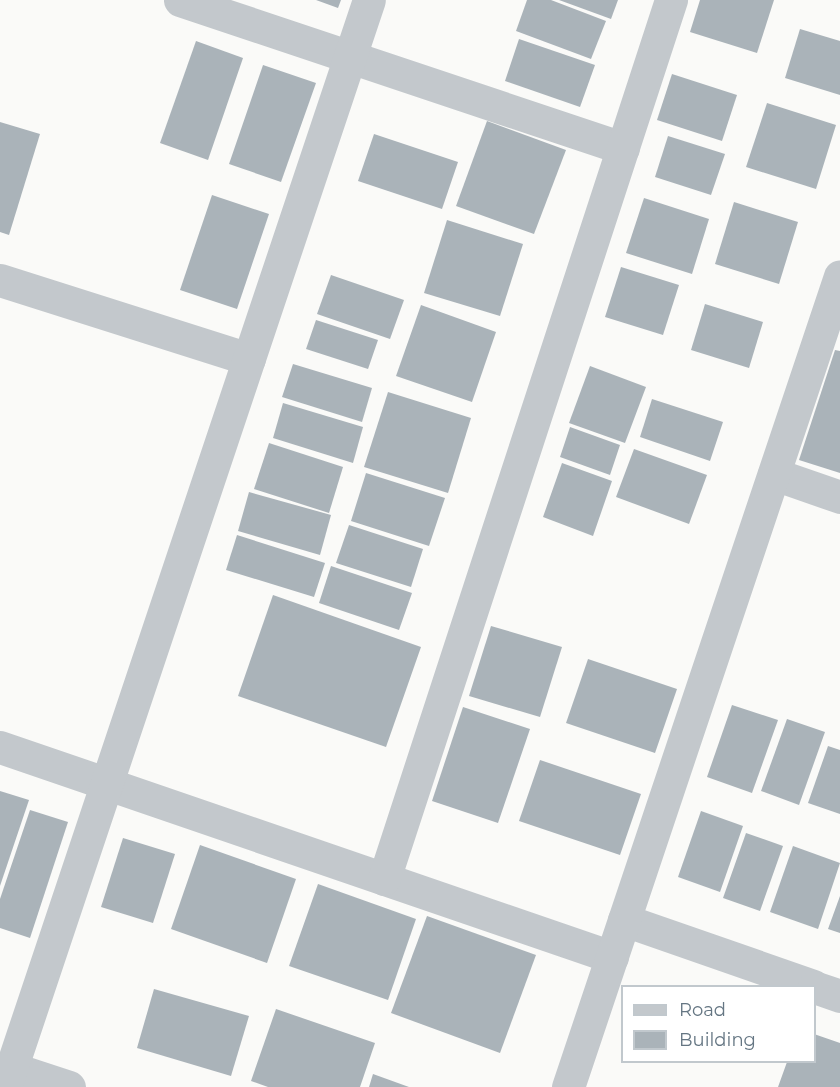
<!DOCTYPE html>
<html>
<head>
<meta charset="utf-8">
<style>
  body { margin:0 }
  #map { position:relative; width:840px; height:1087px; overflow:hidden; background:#fafaf8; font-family:Montserrat,sans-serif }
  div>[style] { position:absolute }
  .building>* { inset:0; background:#aab3b9 }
  .street>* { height:33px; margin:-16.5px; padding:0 16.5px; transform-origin:16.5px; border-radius:16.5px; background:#c3c8cc }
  span { translate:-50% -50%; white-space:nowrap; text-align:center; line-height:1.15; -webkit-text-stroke:6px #fff; paint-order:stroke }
  .legend { position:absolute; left:621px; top:985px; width:195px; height:78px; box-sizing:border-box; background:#fff; border:2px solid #c1c8cd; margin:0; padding:8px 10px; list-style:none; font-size:18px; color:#657683 }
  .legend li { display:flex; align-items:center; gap:12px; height:30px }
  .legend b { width:30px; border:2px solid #c1c8cd }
</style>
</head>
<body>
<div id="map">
  <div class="building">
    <div style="clip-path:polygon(316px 0,341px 0,338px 8px)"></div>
    <div style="clip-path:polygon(527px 0,551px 0,606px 21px,591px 59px,516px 31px)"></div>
    <div style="clip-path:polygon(559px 0,618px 0,611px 19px)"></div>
    <div style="clip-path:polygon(700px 0,774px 0,757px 53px,690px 32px)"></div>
    <div style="clip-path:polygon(800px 29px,840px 41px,840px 95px,785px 78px)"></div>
    <div style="clip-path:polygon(519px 39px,595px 65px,580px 107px,505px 81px)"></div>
    <div style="clip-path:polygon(196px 41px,243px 58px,208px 160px,160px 143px)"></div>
    <div style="clip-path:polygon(263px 65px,316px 83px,281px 182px,229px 164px)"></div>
    <div style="clip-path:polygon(672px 74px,737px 95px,722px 141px,657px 120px)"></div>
    <div style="clip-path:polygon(767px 103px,836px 125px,816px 189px,746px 167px)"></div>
    <div style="clip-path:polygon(487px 121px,566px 150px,534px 234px,456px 206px)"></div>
    <div style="clip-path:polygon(0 122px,40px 134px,9px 235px,0 232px)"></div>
    <div style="clip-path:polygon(374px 134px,458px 162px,442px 209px,358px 181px)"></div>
    <div style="clip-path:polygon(668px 136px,725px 154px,711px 195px,655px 177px)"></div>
    <div style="clip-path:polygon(212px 195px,269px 214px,237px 309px,180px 290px)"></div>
    <div style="clip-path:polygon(644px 198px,709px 219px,692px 274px,626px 253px)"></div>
    <div style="clip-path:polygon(734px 202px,798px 222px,779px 284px,715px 264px)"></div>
    <div style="clip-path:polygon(447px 220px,523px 244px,500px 316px,424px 293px)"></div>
    <div style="clip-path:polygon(621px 267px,679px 285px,663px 335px,605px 317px)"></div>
    <div style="clip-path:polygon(331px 275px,404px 300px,390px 339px,317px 314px)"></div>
    <div style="clip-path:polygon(705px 304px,763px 322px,749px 368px,691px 350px)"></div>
    <div style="clip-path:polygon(421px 305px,496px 332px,472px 402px,396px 376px)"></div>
    <div style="clip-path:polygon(316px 320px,378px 340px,368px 369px,306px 349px)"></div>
    <div style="clip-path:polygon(835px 350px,840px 351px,840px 473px,799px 460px)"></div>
    <div style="clip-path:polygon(293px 364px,372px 388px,362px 422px,282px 397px)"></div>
    <div style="clip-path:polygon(590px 366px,646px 387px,625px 443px,569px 423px)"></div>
    <div style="clip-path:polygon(388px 392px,471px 418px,448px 493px,364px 467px)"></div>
    <div style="clip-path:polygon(652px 399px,723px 422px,710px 461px,640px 437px)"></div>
    <div style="clip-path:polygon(283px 403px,363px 427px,353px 463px,273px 438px)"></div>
    <div style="clip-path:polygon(570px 427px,620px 445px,610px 475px,560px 457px)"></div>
    <div style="clip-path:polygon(269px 443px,343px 467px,329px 513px,254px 489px)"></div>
    <div style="clip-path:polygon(634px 449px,707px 475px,689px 524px,616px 497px)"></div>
    <div style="clip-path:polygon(562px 463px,612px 481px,593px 536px,543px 517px)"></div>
    <div style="clip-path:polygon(366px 473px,445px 498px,429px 546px,351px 521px)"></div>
    <div style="clip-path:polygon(249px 492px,331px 515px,320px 555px,238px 531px)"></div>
    <div style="clip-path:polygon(349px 525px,423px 549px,411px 587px,336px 563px)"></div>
    <div style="clip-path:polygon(237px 535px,325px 563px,314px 597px,226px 570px)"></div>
    <div style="clip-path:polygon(331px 566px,412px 593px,399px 630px,319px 603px)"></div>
    <div style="clip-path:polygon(273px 595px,421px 647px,386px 747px,238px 696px)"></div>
    <div style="clip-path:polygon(491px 626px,562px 647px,540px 717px,469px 696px)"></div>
    <div style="clip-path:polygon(588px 659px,677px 689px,655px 753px,566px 723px)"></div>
    <div style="clip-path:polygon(732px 705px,778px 720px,752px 793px,707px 777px)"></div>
    <div style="clip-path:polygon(463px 707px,530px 729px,498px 823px,432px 801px)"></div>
    <div style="clip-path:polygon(787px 719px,825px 732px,799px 805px,761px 791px)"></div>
    <div style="clip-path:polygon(828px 746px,840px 750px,840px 814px,808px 803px)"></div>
    <div style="clip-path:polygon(540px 760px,641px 794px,620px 855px,519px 821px)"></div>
    <div style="clip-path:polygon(0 791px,29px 800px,0 886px)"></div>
    <div style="clip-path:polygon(30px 810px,68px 822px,30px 938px,0 928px,0 899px)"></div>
    <div style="clip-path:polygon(701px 811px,743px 826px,720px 892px,678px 877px)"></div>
    <div style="clip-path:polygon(746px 833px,783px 846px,760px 911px,723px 898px)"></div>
    <div style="clip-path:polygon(123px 838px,175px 854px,153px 923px,101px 907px)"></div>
    <div style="clip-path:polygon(200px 845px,296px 879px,267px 963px,171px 929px)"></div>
    <div style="clip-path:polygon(793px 846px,840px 863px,818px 929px,770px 912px)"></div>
    <div style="clip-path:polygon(318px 884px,416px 919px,388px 1000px,289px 966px)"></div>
    <div style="clip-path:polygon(840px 896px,840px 933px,828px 929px)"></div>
    <div style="clip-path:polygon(427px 916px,536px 955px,500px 1053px,391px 1013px)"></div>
    <div style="clip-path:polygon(154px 989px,249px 1016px,231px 1076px,137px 1048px)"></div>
    <div style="clip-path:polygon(276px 1009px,375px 1043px,360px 1087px,268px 1087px,251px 1081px)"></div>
    <div style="clip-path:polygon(814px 1034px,840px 1043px,840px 1087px,778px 1087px,787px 1062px,814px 1062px)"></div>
    <div style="clip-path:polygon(373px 1074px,409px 1087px,369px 1087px)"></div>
  </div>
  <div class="street">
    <div style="left:180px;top:0;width:467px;rotate:18.5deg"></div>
    <div style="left:0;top:280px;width:261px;rotate:17.6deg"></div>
    <div style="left:774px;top:474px;width:70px;rotate:19.2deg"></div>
    <div style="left:0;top:747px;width:647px;rotate:18.94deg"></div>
    <div style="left:384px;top:879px;width:925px;rotate:-71.92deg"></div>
    <div style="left:624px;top:920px;width:200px;rotate:19.2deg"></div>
    <div style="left:814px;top:987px;width:28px;rotate:19deg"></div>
    <div style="left:11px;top:1068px;width:61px;rotate:18.1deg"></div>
    <div style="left:5px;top:1087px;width:1146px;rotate:-71.49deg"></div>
    <div style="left:568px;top:1087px;width:855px;rotate:-71.46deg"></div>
  </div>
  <ul class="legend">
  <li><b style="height:8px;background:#c3c8cc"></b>Road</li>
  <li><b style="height:16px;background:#aab3b9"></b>Building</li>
  </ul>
</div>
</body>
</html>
